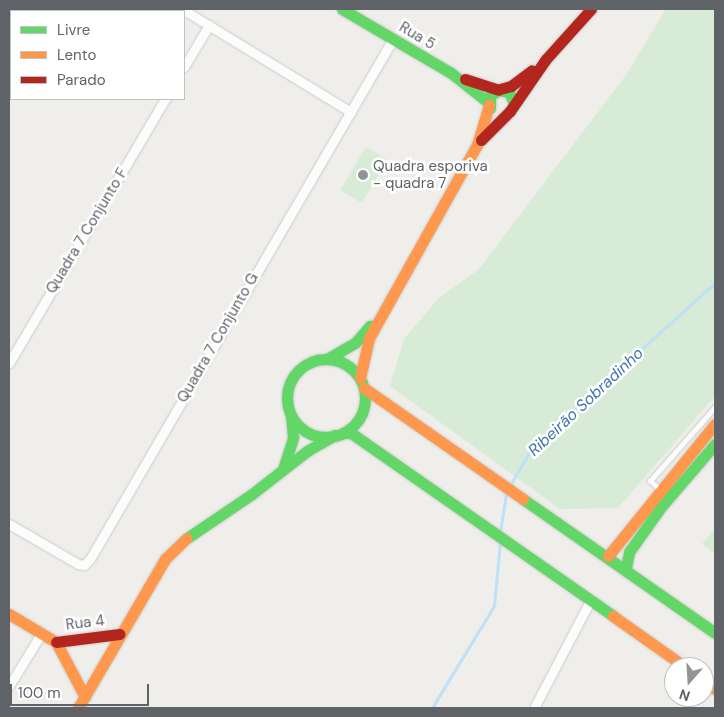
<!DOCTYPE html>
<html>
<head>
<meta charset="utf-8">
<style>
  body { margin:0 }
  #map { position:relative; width:724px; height:717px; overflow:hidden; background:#efeeea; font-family:"DM Sans",sans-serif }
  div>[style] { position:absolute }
  .green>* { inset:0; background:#d8ebd6 }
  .stream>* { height:2.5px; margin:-1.25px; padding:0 1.25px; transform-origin:1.25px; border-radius:1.25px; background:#bfe0f9 }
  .roads { filter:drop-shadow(0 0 1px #cbcccc) drop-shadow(0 0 1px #cbcccc) }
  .lane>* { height:4.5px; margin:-2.25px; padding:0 2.25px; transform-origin:2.25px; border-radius:2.25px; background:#fdfcfc }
  .street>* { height:9px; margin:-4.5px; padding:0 4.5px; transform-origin:4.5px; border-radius:4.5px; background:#fdfcfc }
  .fast>* { height:11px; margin:-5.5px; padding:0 5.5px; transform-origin:5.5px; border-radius:5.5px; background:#63d668 }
  .fast>.ring { margin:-5.5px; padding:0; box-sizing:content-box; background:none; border:11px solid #63d668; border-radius:50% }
  .slow>* { height:11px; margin:-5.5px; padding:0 5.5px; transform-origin:5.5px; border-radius:5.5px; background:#ff974d }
  .jam>* { height:11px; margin:-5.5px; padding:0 5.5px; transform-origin:5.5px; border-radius:5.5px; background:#b3261e }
  .dots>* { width:14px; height:14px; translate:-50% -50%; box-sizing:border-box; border:2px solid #fff; border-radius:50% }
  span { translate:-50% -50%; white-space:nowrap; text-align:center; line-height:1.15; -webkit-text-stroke:5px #fff; paint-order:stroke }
  .street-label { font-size:15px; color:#5f6368 }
  .poi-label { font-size:15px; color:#5f6368 }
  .left { translate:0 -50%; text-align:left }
  .water-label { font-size:16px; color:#4174aa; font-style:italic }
  .frame { position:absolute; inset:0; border:10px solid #5f6368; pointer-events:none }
  .legend { position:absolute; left:10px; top:10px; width:175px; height:90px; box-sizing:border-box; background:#fff; border:1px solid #bfc1c3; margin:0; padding:6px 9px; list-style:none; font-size:15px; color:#5f6368 }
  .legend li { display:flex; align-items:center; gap:10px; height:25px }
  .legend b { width:25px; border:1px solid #bfc1c3 }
  .north { position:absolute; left:664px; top:657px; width:50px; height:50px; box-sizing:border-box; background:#fff; border:1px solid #bfc1c3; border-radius:50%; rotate:199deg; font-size:14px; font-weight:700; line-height:20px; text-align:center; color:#5f6368 }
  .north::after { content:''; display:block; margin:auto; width:18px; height:22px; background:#919496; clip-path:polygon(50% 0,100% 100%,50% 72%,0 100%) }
  .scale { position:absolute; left:10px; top:684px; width:139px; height:22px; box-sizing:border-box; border:2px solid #5f6368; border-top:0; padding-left:6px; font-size:15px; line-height:18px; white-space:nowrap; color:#5f6368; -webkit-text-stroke:4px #fff; paint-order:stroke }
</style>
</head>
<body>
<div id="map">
  <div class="green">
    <div style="clip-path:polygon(666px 9px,715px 9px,715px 396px,618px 508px,560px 509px,390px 386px,404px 339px,439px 298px,479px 269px,626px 75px)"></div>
    <div style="clip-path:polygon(366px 147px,387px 160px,362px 203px,340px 190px)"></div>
    <div style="clip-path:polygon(715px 528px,715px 554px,702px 544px)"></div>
  </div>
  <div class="stream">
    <div style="left:511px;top:484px;width:40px;rotate:-60.3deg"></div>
    <div style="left:531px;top:449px;width:248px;rotate:-42.1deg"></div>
    <div style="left:500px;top:532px;width:39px;rotate:-81deg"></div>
    <div style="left:432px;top:708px;width:119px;rotate:-58.7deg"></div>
    <div style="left:494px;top:606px;width:64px;rotate:-84.6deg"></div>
  </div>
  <div class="roads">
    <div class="lane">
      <div style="left:659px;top:489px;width:12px;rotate:-138deg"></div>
      <div style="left:650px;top:481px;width:98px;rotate:-48.7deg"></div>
    </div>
    <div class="street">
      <div style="left:182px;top:9px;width:198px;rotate:31.4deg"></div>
      <div style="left:24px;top:11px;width:2px;rotate:-63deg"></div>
      <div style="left:9px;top:36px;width:4px;rotate:-63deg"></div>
      <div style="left:184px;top:67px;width:49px;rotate:-59.2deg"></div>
      <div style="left:9px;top:363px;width:307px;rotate:-59.4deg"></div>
      <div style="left:9px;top:524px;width:80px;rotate:30.1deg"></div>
      <div style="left:78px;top:564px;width:6px;rotate:9deg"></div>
      <div style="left:84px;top:565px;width:8px;rotate:-45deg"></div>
      <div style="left:90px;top:559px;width:602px;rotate:-59.77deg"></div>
      <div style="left:9px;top:686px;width:61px;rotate:-58.4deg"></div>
      <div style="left:534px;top:708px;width:121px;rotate:-62.4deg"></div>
    </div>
    <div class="fast">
      <div style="left:342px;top:9px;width:126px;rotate:30.4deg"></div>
      <div style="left:451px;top:73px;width:48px;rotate:38.3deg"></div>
      <div style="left:490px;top:108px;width:12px;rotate:-90deg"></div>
      <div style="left:490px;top:96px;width:10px;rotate:-37deg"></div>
      <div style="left:498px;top:90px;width:11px;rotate:10deg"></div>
      <div style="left:509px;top:92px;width:12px;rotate:66deg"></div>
      <div style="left:327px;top:359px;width:32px;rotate:-30deg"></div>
      <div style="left:355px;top:343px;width:23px;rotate:-49deg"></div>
      <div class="ring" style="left:287px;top:359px;width:67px;height:67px"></div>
      <div style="left:343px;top:433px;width:8px"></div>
      <div style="left:351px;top:433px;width:320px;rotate:34.9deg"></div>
      <div style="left:283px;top:469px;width:33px;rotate:-72deg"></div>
      <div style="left:293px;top:438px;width:22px;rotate:-95deg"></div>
      <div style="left:523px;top:499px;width:234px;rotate:34.9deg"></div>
      <div style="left:187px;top:538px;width:78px;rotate:-34.1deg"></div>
      <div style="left:252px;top:494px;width:70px;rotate:-38deg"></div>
      <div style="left:307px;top:451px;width:32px;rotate:-30deg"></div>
      <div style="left:626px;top:568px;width:16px;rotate:-79deg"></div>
      <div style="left:629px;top:552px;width:55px;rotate:-54.6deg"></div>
      <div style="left:661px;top:507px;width:83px;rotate:-49.4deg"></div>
    </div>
    <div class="slow">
      <div style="left:360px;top:378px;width:41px;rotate:-77.3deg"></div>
      <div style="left:369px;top:338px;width:221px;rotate:-60.8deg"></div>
      <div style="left:477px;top:145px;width:42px;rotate:-73.3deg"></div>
      <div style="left:364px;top:388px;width:194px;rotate:34.9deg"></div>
      <div style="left:608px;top:556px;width:170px;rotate:-51deg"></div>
      <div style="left:9px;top:614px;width:55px;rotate:30.8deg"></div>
      <div style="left:56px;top:642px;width:62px;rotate:62.2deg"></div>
      <div style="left:613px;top:616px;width:88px;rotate:35.3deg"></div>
      <div style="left:704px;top:681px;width:14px;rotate:36deg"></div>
      <div style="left:78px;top:708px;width:173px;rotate:-59.7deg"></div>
      <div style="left:165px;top:559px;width:30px;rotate:-44deg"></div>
    </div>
    <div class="jam">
      <div style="left:465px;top:79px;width:35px;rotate:18deg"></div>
      <div style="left:500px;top:89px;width:11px;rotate:-15deg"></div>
      <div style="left:511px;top:86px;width:26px;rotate:-37deg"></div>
      <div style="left:481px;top:140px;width:41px;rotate:-45deg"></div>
      <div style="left:510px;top:111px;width:63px;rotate:-55.3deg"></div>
      <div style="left:546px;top:59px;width:67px;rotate:-48deg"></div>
      <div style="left:56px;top:642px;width:64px;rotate:-7.2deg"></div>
    </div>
  </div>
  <div class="dots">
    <div style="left:363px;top:175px;background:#919496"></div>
  </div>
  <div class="street-label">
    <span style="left:417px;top:36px;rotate:31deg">Rua 5</span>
    <span style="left:87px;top:231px;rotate:-59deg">Quadra 7 Conjunto F</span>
    <span style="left:218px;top:338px;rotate:-60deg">Quadra 7 Conjunto G</span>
    <span style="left:85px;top:623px;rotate:-7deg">Rua 4</span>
  </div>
  <div class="poi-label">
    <span class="left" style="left:373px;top:175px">Quadra esporiva<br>- quadra 7</span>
  </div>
  <div class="water-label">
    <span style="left:586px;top:402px;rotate:-43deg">Ribeirão Sobradinho</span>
  </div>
  <div class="frame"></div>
  <ul class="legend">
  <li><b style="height:6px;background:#63d668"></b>Livre</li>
  <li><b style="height:6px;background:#ff974d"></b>Lento</li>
  <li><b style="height:6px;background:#b3261e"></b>Parado</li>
  </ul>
  <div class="north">N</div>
  <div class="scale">100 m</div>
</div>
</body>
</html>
